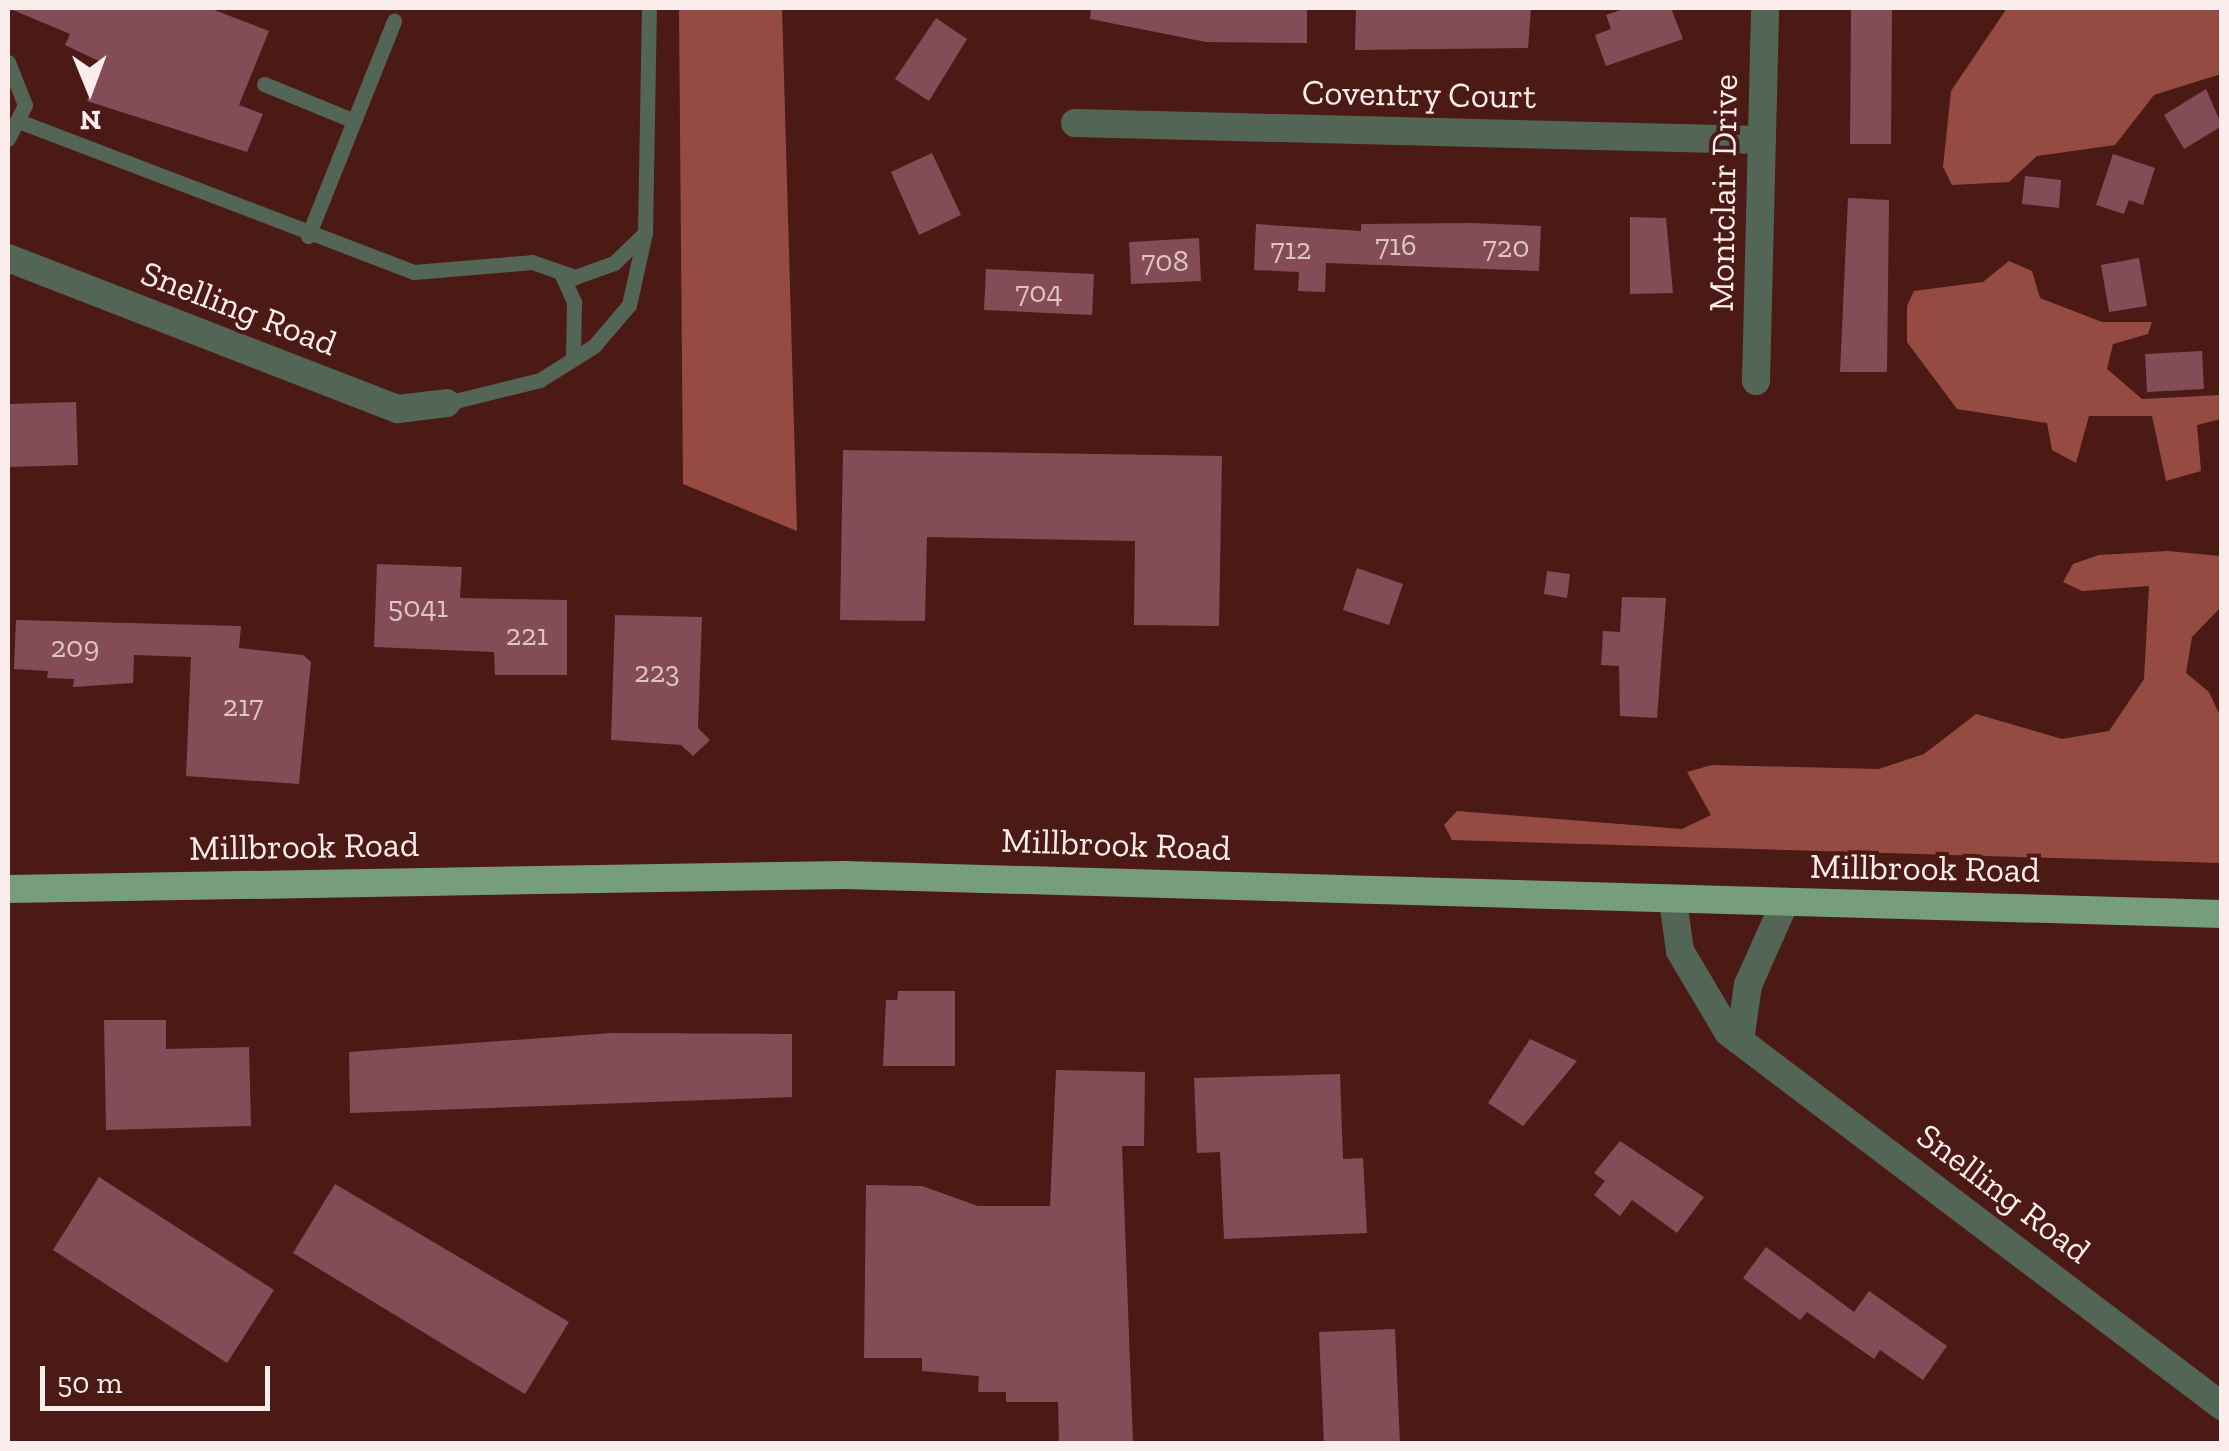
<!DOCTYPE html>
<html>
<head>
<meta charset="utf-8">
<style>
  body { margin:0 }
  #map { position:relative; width:2229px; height:1451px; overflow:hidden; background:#4c1a15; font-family:"Zilla Slab",serif }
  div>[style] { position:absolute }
  .forest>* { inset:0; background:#964b42 }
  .building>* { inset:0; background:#844c56 }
  .service>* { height:15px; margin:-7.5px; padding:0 7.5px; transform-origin:7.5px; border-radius:7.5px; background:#536655 }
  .minor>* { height:28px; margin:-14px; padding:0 14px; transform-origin:14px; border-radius:14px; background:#536655 }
  .primary>* { height:28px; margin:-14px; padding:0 14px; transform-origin:14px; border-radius:14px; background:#779e7c }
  span { translate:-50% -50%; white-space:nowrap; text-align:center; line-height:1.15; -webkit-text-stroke:8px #4c1a15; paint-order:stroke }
  .number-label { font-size:30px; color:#ddc5c6 }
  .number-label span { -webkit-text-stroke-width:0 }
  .street-label { font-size:35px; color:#fbedeb }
  .frame { position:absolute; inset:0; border:10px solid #fbedeb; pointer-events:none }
  .north { position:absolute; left:40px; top:40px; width:100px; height:100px; -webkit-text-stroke:8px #4c1a15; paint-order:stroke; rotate:179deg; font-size:28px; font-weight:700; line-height:40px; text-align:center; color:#fbedeb }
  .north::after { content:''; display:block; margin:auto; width:35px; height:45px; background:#fbedeb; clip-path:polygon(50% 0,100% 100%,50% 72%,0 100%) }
  .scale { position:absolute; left:40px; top:1366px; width:230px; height:45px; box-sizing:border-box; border:5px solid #fbedeb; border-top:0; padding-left:12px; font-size:30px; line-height:35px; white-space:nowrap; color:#fbedeb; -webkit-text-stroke:8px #4c1a15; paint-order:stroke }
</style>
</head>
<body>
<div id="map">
  <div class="forest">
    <div style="clip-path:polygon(679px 8px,782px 8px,797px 531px,683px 484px)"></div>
    <div style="clip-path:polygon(2007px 8px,2221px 8px,2221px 74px,2154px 95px,2115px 145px,2037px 156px,2009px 182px,1952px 185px,1943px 167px,1951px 91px)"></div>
    <div style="clip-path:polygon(2009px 261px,2032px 271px,2040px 298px,2102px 322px,2152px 322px,2148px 334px,2113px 344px,2107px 369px,2142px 399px,2221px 395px,2221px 419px,2197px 425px,2201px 471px,2166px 481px,2152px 416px,2089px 416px,2076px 463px,2052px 450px,2047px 423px,1957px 409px,1907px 342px,1907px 306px,1914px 291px,1983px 282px)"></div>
    <div style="clip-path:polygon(2168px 551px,2221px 556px,2221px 607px,2192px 637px,2186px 673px,2209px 692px,2221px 718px,2221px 863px,1452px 840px,1444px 825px,1457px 811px,1682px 829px,1711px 815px,1687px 772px,1712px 765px,1879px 769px,1924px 754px,1976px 714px,2062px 739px,2109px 731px,2144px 679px,2149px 586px,2082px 591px,2063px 582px,2073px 564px,2099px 555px)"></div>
  </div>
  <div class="building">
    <div style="clip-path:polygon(8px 8px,209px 8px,269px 31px,239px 105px,263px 114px,247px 152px,87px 101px,103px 63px,65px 45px,70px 34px)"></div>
    <div style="clip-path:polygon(1091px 8px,1307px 8px,1307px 43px,1206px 42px,1090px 19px)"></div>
    <div style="clip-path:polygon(1356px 8px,1531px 8px,1528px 48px,1355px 50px)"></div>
    <div style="clip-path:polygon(1627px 8px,1671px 8px,1683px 39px,1606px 66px,1595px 35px,1611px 29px,1606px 15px)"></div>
    <div style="clip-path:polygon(1851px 8px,1892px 8px,1891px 144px,1850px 144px)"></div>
    <div style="clip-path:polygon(936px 18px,967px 39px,929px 101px,895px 79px)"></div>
    <div style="clip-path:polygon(2206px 89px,2222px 126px,2184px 149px,2164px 115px)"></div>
    <div style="clip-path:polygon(932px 153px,961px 215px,919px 235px,891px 172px)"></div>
    <div style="clip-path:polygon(2113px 154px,2155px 168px,2143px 205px,2129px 200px,2124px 214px,2096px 205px)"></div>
    <div style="clip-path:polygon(2025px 176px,2061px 180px,2059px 208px,2022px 204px)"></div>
    <div style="clip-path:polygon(1848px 198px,1889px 200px,1887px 372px,1840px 372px)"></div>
    <div style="clip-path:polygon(1630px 217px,1666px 218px,1673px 293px,1630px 294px)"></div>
    <div style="clip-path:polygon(1472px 223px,1541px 226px,1539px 271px,1326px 263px,1325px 292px,1298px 291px,1299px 272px,1254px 270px,1256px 224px,1361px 231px,1361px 224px)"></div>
    <div style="clip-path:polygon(1199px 238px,1201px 281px,1131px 284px,1129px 242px)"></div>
    <div style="clip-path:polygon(2139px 258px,2147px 306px,2109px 312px,2101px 265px)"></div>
    <div style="clip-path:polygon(986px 269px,1094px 274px,1092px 315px,984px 310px)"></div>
    <div style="clip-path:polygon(2202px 351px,2204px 389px,2147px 392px,2145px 354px)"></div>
    <div style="clip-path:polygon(76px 402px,78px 465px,8px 467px,8px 404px)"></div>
    <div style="clip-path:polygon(843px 450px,1222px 456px,1219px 626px,1134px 625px,1135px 541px,927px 537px,925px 621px,840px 620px)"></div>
    <div style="clip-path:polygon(377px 564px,462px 567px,460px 598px,567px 600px,567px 675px,495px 675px,494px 652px,374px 647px)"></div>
    <div style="clip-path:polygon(1357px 568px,1403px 584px,1389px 625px,1343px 610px)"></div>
    <div style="clip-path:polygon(1547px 571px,1570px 574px,1567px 598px,1544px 594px)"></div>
    <div style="clip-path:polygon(1622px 597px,1666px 598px,1657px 718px,1620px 716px,1619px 666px,1601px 665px,1603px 631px,1620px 632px)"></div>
    <div style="clip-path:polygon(615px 615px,702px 617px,698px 728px,710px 740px,693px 756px,681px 745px,611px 740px)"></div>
    <div style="clip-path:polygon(16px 620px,241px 626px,239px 648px,303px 655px,311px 662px,299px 784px,186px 776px,191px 657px,134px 655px,133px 683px,73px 687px,74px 679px,47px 678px,48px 671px,14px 669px)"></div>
    <div style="clip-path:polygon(898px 991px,955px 991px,955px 1066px,883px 1066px,886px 1000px,897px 1000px)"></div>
    <div style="clip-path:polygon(104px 1020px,166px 1020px,166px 1049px,249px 1047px,251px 1126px,106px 1130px)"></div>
    <div style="clip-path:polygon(612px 1033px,792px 1034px,792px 1097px,350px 1113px,349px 1052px)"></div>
    <div style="clip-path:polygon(1530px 1039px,1577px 1061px,1523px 1126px,1488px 1103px)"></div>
    <div style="clip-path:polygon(1056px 1070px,1145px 1072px,1144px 1146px,1122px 1146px,1133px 1444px,1059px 1444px,1058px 1402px,1006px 1402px,1006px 1392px,978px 1392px,979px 1376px,922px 1371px,922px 1358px,864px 1358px,866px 1185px,922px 1186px,978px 1206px,1050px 1206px)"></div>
    <div style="clip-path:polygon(1340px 1074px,1343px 1159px,1363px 1158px,1367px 1233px,1224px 1239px,1220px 1152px,1197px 1153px,1194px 1078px)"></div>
    <div style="clip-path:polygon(1620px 1141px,1704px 1197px,1677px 1233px,1632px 1200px,1620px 1216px,1594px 1195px,1605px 1181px,1594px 1173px)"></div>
    <div style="clip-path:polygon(99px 1177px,274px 1290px,227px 1363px,53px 1250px)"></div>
    <div style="clip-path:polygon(335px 1184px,569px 1322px,525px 1394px,293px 1253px)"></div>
    <div style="clip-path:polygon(1766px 1247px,1854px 1312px,1869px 1291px,1947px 1346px,1923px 1380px,1880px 1350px,1874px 1359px,1807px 1312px,1800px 1320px,1743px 1278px)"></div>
    <div style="clip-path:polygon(1395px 1329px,1400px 1444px,1324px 1444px,1319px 1332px)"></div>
  </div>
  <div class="service">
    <div style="left:8px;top:62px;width:46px;rotate:68.4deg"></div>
    <div style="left:25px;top:105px;width:38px;rotate:117deg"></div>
    <div style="left:264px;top:84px;width:97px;rotate:22.3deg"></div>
    <div style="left:21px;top:122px;width:421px;rotate:20.9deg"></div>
    <div style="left:414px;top:272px;width:118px;rotate:-4.8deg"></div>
    <div style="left:532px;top:262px;width:46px;rotate:19.2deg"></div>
    <div style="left:575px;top:277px;width:41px;rotate:-19.7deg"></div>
    <div style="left:614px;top:263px;width:43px;rotate:-44.1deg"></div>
    <div style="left:308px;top:236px;width:232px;rotate:-68.2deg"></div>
    <div style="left:562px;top:275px;width:30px;rotate:66deg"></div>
    <div style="left:574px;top:302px;width:57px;rotate:91deg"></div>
    <div style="left:447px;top:403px;width:96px;rotate:-13.9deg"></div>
    <div style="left:540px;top:380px;width:64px;rotate:-32.2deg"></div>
    <div style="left:594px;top:346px;width:54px;rotate:-49.5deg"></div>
    <div style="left:629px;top:305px;width:74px;rotate:-77.5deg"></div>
    <div style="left:645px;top:233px;width:225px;rotate:-89deg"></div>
  </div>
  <div class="minor">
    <div style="left:1075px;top:123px;width:687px;rotate:1.42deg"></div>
    <div style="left:8px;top:258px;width:418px;rotate:21.2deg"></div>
    <div style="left:398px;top:409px;width:49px;rotate:-7deg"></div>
    <div style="left:1756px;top:381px;width:373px;rotate:-88.6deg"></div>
    <div style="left:1673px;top:901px;width:50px;rotate:82deg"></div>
    <div style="left:1680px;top:951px;width:94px;rotate:59.3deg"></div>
    <div style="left:1728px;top:1032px;width:620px;rotate:37.13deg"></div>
    <div style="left:1740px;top:1041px;width:57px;rotate:-81.9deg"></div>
    <div style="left:1748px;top:985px;width:91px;rotate:-66deg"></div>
  </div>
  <div class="primary">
    <div style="left:8px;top:889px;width:837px;rotate:-0.96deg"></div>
    <div style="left:845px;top:875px;width:1378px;rotate:1.62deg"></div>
  </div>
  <div class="number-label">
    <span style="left:1396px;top:245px">716</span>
    <span style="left:1506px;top:247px">720</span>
    <span style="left:1291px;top:249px">712</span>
    <span style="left:1165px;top:261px">708</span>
    <span style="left:1039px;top:292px">704</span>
    <span style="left:418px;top:607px">5041</span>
    <span style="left:527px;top:635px">221</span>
    <span style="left:75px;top:647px">209</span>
    <span style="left:657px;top:672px">223</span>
    <span style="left:243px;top:706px">217</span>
  </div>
  <div class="street-label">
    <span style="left:1419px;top:94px;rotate:1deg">Coventry Court</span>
    <span style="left:1723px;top:193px;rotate:-89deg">Montclair Drive</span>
    <span style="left:239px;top:308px;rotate:21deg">Snelling Road</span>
    <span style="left:1116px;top:844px;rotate:2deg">Millbrook Road</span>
    <span style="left:304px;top:846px;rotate:-1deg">Millbrook Road</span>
    <span style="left:1925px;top:868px;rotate:1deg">Millbrook Road</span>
    <span style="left:2004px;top:1193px;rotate:37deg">Snelling Road</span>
  </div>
  <div class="frame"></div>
  <div class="north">N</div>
  <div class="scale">50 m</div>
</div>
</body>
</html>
